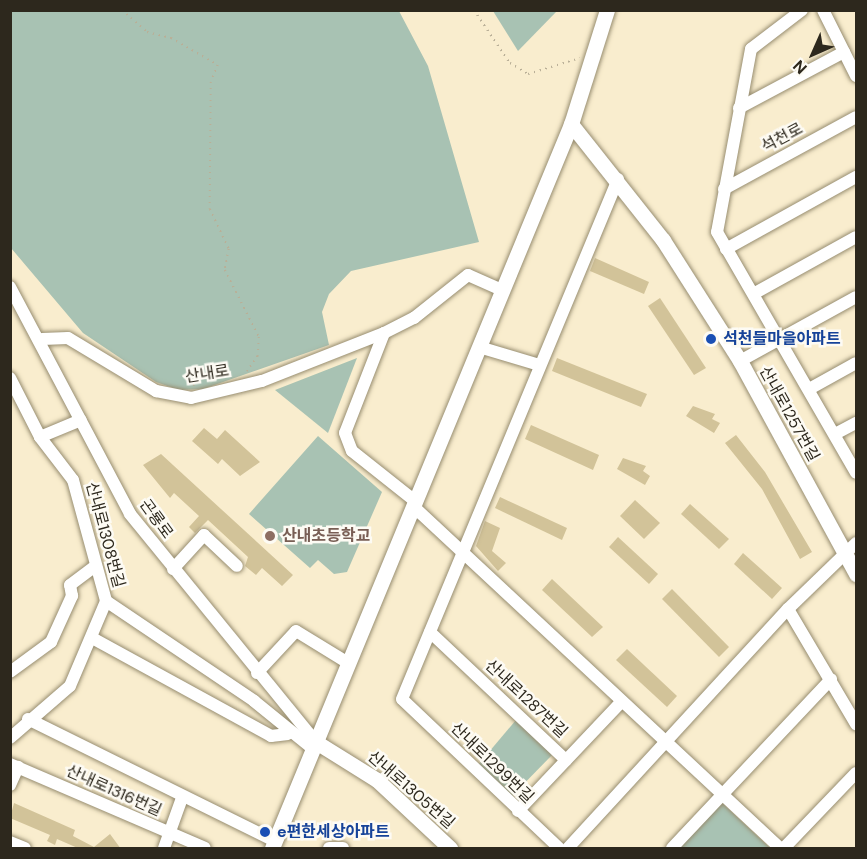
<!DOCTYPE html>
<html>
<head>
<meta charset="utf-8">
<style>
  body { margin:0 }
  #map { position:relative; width:867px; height:859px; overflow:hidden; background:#f9edce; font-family:"DM Sans","Noto Sans KR",sans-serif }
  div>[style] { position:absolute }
  .green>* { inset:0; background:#a8c2b3 }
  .building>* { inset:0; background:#d2c399 }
  .path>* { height:1.5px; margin-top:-0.75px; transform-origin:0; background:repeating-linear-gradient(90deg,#b9af97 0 1.5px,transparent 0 6px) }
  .roads { filter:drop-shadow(0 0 2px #978d70) drop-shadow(0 0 2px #978d70) }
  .minor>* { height:12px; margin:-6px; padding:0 6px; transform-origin:6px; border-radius:6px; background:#fff }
  .major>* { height:15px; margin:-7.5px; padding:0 7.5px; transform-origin:7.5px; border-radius:7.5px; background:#fff }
  .dots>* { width:16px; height:16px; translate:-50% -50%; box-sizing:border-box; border:3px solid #fdfbf4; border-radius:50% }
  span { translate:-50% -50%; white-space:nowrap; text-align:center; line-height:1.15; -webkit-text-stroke:5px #fdfbf4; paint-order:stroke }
  .street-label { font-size:16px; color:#2d281d }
  .transit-label { font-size:16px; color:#164399; font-weight:700 }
  .left { translate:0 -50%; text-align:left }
  .education-label { font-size:16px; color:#785e54; font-weight:700 }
  .frame { position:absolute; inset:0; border:12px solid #2d281d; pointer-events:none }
  .north { position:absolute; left:783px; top:24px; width:60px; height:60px; -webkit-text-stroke:4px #fdfbf4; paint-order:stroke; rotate:225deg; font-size:16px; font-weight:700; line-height:24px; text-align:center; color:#2d281d }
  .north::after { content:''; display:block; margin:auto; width:21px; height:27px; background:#2d281d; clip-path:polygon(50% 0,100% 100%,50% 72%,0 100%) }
</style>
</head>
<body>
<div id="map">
  <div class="green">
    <div style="clip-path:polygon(10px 11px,399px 11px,428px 66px,479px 242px,351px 271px,329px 294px,322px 312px,329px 345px,203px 389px,179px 390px,156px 382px,83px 333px,11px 248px)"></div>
    <div style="clip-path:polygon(493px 11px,557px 11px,518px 51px)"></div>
    <div style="clip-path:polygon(357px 358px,328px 433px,275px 390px)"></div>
    <div style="clip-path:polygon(318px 436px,382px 492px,347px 572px,334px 574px,318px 560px,310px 568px,249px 514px)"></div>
    <div style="clip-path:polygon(516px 720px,553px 754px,512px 796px,478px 765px)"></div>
    <div style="clip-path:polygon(720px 801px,770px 848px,675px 848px)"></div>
  </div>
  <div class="building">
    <div style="clip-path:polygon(595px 258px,649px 282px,644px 294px,590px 271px)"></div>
    <div style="clip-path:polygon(660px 298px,706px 368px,694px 375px,648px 306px)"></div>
    <div style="clip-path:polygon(557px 358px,647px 394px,641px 407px,552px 371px)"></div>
    <div style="clip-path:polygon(693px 406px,715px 414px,712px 419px,720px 423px,714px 433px,686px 416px)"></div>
    <div style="clip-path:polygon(531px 425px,599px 455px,593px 470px,525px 439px)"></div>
    <div style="clip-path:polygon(204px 428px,217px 439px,225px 430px,260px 462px,240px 476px,222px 459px,218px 464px,192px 441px)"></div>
    <div style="clip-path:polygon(736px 435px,765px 472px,812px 552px,800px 559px,762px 489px,725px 443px)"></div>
    <div style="clip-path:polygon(161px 454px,293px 575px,282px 586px,262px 568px,256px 575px,245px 566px,248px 557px,208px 520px,195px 533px,189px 527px,199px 516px,174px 493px,170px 498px,143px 465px)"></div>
    <div style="clip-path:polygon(623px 458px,646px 466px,643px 471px,650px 476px,645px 485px,617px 469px)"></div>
    <div style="clip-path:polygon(500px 497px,567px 528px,562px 540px,495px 508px)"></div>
    <div style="clip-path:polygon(635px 500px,660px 523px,644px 539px,620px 516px)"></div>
    <div style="clip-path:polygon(690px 504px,729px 539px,719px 549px,681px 514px)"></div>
    <div style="clip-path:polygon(485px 521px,500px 528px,492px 551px,506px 563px,498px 571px,476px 546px)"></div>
    <div style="clip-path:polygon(618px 537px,658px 574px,649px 584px,609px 547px)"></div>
    <div style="clip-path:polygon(743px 553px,782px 588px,772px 599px,734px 564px)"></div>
    <div style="clip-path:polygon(552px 579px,603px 627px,592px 637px,542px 590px)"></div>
    <div style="clip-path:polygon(672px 589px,729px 647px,719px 657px,662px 599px)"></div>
    <div style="clip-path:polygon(627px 649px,677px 696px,667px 707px,616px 660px)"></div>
    <div style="clip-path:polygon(14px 803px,75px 830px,73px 836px,94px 847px,110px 834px,121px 849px,80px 849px,57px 839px,55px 845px,47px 841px,50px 835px,10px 818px)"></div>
  </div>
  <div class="path">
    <div style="left:122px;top:10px;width:33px;rotate:41deg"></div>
    <div style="left:147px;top:32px;width:25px;rotate:14deg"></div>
    <div style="left:171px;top:38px;width:54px;rotate:29.9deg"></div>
    <div style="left:218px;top:65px;width:18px;rotate:112deg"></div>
    <div style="left:211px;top:82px;width:127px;rotate:90.5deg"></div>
    <div style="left:210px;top:209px;width:44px;rotate:64.6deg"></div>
    <div style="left:229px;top:249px;width:21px;rotate:101deg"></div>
    <div style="left:225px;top:270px;width:75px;rotate:63.1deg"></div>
    <div style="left:259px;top:337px;width:19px;rotate:93deg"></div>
    <div style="left:258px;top:356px;width:19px;rotate:125deg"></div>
    <div style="left:474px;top:10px;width:64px;rotate:55.8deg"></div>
    <div style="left:510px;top:63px;width:21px;rotate:31deg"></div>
    <div style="left:528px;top:74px;width:54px;rotate:-17.1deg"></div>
    <div style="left:193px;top:386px;width:18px;rotate:-61deg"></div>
    <div style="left:202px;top:370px;width:23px;rotate:23deg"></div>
  </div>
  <div class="roads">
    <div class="minor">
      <div style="left:802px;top:10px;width:64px;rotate:142.6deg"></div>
      <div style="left:751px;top:49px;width:186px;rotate:100.5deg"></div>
      <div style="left:717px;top:232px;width:278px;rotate:60deg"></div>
      <div style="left:823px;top:10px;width:74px;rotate:63.4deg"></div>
      <div style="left:739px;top:108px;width:119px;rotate:-28.1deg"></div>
      <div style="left:724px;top:189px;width:150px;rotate:-28.6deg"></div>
      <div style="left:726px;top:249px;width:149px;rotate:-29deg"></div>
      <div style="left:10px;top:287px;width:257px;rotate:62.1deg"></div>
      <div style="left:130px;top:514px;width:294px;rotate:50.8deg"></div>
      <div style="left:755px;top:293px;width:115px;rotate:-29deg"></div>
      <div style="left:384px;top:333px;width:107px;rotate:111.3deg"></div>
      <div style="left:345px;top:433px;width:19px;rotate:69deg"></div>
      <div style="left:352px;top:451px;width:80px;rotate:38.4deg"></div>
      <div style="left:415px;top:501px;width:6px;rotate:99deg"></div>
      <div style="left:414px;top:507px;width:500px;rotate:42.97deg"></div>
      <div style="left:42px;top:339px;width:26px;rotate:-2deg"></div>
      <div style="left:68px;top:338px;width:103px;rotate:31.1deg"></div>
      <div style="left:156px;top:391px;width:36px;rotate:11deg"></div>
      <div style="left:191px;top:398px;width:73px;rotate:-13.5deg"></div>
      <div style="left:262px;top:381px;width:131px;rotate:-21.5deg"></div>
      <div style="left:384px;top:333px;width:34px;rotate:-27deg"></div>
      <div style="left:414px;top:318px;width:69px;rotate:-38.5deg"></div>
      <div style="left:468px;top:275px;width:37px;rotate:24deg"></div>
      <div style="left:479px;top:347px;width:63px;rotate:16.7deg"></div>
      <div style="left:740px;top:361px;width:132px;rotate:-28.9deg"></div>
      <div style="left:10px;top:378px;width:66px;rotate:63deg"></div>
      <div style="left:40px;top:437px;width:54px;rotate:52.5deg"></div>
      <div style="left:73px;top:480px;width:125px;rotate:74.7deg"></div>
      <div style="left:106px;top:601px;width:179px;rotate:34deg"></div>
      <div style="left:254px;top:701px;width:76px;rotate:39.1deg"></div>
      <div style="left:811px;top:388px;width:51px;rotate:-29.1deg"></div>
      <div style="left:835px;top:434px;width:24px;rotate:-28deg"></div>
      <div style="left:40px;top:437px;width:44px;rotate:-22.5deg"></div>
      <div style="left:173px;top:569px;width:46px;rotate:-47.6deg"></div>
      <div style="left:204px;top:535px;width:45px;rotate:43.2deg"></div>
      <div style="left:788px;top:609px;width:134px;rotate:59.4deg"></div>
      <div style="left:430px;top:632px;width:187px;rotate:43.3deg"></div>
      <div style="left:94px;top:639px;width:202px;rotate:28.7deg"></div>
      <div style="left:271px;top:736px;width:17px;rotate:-7deg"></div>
      <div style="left:10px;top:672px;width:51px;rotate:-36.2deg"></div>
      <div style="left:51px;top:642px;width:51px;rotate:-65.5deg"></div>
      <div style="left:72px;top:596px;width:11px;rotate:-100deg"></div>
      <div style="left:70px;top:585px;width:30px;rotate:-37deg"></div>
      <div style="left:257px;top:673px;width:57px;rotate:-47.1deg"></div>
      <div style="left:296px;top:631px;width:61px;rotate:31.6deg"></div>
      <div style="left:28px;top:719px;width:275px;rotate:26.3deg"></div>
      <div style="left:10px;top:738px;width:79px;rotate:-40.9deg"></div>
      <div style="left:70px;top:686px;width:92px;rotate:-67deg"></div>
      <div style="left:10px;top:764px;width:212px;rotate:23.3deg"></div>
      <div style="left:10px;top:785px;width:20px;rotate:-66deg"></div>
      <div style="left:518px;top:811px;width:151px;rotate:-46.6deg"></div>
      <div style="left:10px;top:842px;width:16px;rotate:22deg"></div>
      <div style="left:164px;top:848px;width:53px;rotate:-70.2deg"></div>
      <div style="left:329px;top:848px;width:14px"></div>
      <div style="left:559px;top:848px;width:216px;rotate:-136.5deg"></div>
      <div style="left:402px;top:699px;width:563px;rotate:-67.44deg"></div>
      <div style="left:568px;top:848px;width:325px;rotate:-47.4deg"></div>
      <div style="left:788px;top:609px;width:95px;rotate:-44.1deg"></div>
      <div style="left:672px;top:848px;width:232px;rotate:-46.7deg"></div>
      <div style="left:784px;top:848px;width:104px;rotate:-46.2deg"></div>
    </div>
    <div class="major">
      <div style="left:571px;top:124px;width:148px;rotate:51.6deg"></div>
      <div style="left:663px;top:240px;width:143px;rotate:57.5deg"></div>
      <div style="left:740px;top:361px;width:243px;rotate:61.4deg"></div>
      <div style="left:316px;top:742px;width:72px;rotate:31.9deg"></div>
      <div style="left:377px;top:780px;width:100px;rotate:43deg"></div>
      <div style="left:272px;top:848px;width:783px;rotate:-67.56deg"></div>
      <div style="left:571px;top:124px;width:120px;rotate:-72.5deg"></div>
    </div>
  </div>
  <div class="dots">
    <div style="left:711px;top:339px;background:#1a4fb4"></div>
    <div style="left:270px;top:536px;background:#8d6e63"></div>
    <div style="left:265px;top:832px;background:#1a4fb4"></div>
  </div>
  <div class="street-label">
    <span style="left:782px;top:138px;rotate:-28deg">석천로</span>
    <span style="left:207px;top:374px;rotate:-9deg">산내로</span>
    <span style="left:789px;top:414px;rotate:61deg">산내로1257번길</span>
    <span style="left:156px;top:519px;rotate:54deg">곤룡로</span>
    <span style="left:105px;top:535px;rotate:75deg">산내로1308번길</span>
    <span style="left:526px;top:699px;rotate:43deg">산내로1287번길</span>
    <span style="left:492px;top:763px;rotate:44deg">산내로1299번길</span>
    <span style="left:411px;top:790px;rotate:41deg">산내로1305번길</span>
    <span style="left:114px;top:791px;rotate:24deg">산내로1316번길</span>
  </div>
  <div class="transit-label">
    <span class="left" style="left:723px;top:339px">석천들마을아파트</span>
    <span class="left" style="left:277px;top:832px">e편한세상아파트</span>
  </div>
  <div class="education-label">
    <span class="left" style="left:282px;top:536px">산내초등학교</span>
  </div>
  <div class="frame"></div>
  <div class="north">N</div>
</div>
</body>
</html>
